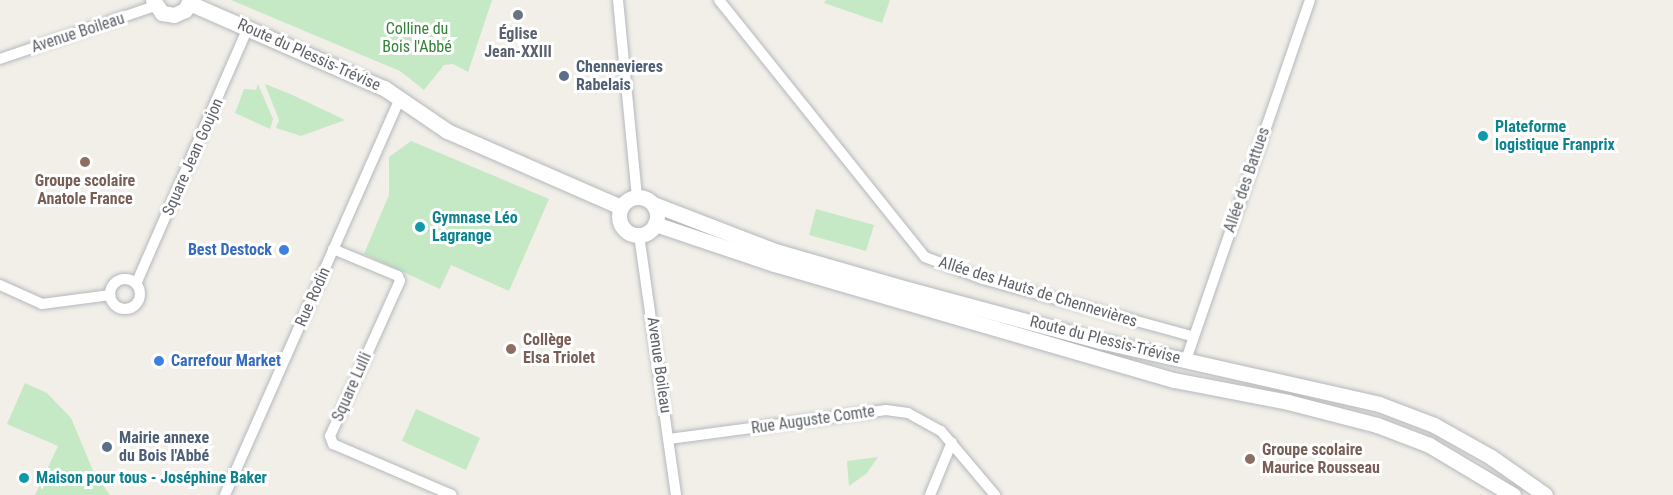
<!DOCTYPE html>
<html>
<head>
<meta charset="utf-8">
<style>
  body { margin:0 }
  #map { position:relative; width:1673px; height:495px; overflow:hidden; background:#f1efe8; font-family:"Roboto Condensed",sans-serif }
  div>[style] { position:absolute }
  .green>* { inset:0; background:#c5e8c5 }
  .roads { filter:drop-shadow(0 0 2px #b5b8bc) drop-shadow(0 0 2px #b5b8bc) }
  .minor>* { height:10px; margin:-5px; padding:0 5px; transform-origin:5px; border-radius:5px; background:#fff }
  .minor>.ring { margin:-5px; padding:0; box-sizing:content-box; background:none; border:10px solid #fff; border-radius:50% }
  .secondary>* { height:15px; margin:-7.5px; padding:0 7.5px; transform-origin:7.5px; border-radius:7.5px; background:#fff }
  .secondary>.ring { margin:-7.5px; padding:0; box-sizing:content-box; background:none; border:15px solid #fff; border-radius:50% }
  .dots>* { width:16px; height:16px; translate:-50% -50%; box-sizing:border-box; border:3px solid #fff; border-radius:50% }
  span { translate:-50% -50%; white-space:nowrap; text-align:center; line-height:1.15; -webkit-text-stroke:6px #fff; paint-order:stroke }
  .park-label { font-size:16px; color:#348238 }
  .street-label { font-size:16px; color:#5f6368 }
  .worship-label { font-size:16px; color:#5b616d; font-weight:700 }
  .service-label { font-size:16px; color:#4e5e75; font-weight:700 }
  .left { translate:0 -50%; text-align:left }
  .culture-label { font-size:16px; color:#0d838f; font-weight:700 }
  .education-label { font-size:16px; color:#785e54; font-weight:700 }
  .shop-label { font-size:16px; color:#366cbe; font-weight:700 }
  .right { translate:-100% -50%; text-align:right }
</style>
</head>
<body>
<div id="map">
  <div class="green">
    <div style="clip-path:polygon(231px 0,492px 0,468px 72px,453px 64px,444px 65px,424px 90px,400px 71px)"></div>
    <div style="clip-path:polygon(826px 0,890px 0,882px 23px,824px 3px)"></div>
    <div style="clip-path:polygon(258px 84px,273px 119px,270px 129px,235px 113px,244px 89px,256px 90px)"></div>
    <div style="clip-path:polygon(265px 84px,288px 93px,345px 120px,301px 136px,276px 128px,279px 120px)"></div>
    <div style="clip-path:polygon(411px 141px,549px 199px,509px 291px,451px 265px,440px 289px,364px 254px,389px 195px,389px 157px)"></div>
    <div style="clip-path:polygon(816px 209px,874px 225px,866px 251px,809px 235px)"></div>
    <div style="clip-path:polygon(25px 383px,47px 393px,71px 418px,94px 473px,110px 495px,35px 495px,58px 446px,7px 424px)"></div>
    <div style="clip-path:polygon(416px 409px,480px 438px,466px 470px,402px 441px)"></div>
    <div style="clip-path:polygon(878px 457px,867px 473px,849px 486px,847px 461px)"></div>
  </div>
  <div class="roads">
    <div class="minor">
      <div style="left:618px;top:0;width:198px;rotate:84.5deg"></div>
      <div style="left:719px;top:0;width:329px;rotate:51.3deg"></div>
      <div style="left:925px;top:257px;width:62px;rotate:20.8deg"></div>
      <div style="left:983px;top:279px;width:216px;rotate:15.3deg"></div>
      <div style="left:0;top:59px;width:164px;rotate:-18.9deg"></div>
      <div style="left:639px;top:235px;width:263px;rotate:81.9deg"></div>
      <div style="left:333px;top:249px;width:70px;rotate:22.6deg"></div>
      <div style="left:398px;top:276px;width:5px;rotate:68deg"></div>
      <div style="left:400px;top:281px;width:170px;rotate:114.3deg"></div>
      <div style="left:330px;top:436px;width:9px;rotate:69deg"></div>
      <div style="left:333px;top:444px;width:129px;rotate:23.2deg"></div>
      <div class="ring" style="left:110px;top:279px;width:20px;height:20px"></div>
      <div style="left:136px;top:284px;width:279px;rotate:-66.4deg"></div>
      <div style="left:0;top:285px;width:46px;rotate:24.3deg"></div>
      <div style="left:42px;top:304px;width:69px;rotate:-7.5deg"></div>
      <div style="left:1186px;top:360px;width:381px;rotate:-71deg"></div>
      <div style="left:669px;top:439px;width:219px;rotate:-7.6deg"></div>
      <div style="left:886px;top:410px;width:22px;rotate:8deg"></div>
      <div style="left:908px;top:413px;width:38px;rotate:29deg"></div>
      <div style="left:941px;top:431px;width:84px;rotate:49.8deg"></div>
      <div style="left:225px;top:495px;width:433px;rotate:-66.2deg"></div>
      <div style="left:930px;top:495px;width:57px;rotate:-67.5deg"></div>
    </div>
    <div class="secondary">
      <div style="left:153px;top:0;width:16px;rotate:55deg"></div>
      <div style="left:162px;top:13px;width:12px;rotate:9deg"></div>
      <div style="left:174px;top:15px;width:12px;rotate:-24deg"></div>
      <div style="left:185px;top:10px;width:11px;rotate:-63deg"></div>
      <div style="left:189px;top:3px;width:213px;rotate:23.6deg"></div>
      <div style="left:384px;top:88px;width:76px;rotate:34.3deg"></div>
      <div style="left:447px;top:131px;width:190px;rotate:23.6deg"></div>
      <div class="ring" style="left:619px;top:197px;width:23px;height:23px"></div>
      <div style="left:653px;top:204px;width:131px;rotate:21.1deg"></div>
      <div style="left:775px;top:251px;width:141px;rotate:16deg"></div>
      <div style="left:911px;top:290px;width:196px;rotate:15.1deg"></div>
      <div style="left:1100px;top:341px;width:286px;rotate:12.7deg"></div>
      <div style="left:1379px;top:404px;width:59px;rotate:20.9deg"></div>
      <div style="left:1434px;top:425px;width:65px;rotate:29.3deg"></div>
      <div style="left:1491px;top:457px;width:66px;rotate:35.1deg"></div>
      <div style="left:655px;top:224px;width:126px;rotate:18.6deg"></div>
      <div style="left:774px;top:264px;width:416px;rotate:16.2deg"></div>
      <div style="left:1174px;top:380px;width:116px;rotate:10.9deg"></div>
      <div style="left:1288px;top:402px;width:92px;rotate:14.5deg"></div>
      <div style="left:1377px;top:425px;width:56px;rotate:21deg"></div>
      <div style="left:1429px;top:445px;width:98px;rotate:30.8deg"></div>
    </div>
  </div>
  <div class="dots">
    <div style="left:518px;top:15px;background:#6b7280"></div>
    <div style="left:564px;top:76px;background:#5c6f8a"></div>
    <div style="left:1483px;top:136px;background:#0f9aa8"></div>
    <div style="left:85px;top:162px;background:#8d6e63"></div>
    <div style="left:420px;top:227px;background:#0f9aa8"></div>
    <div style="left:284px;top:250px;background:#3f7fe0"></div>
    <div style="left:511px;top:349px;background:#8d6e63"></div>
    <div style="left:159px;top:361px;background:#3f7fe0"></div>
    <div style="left:107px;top:447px;background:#5c6f8a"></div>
    <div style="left:1250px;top:459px;background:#8d6e63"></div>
    <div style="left:24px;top:478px;background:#0f9aa8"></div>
  </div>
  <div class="park-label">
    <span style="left:417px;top:38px">Colline du<br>Bois l'Abbé</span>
  </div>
  <div class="street-label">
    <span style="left:78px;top:33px;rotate:-18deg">Avenue Boileau</span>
    <span style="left:309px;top:55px;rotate:24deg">Route du Plessis-Trévise</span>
    <span style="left:193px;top:157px;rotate:-66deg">Square Jean Goujon</span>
    <span style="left:1247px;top:180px;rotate:-71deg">Allée des Battues</span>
    <span style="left:1038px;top:292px;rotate:17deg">Allée des Hauts de Chennevières</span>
    <span style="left:313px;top:297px;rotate:-66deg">Rue Rodin</span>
    <span style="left:1105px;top:340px;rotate:14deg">Route du Plessis-Trévise</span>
    <span style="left:659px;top:365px;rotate:82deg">Avenue Boileau</span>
    <span style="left:352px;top:387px;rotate:-66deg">Square Lulli</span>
    <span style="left:813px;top:420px;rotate:-8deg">Rue Auguste Comte</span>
  </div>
  <div class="worship-label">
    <span style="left:518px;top:43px">Église<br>Jean-XXIII</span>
  </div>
  <div class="service-label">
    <span class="left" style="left:576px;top:76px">Chennevieres<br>Rabelais</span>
    <span class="left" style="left:119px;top:447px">Mairie annexe<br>du Bois l'Abbé</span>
  </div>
  <div class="culture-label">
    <span class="left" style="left:1495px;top:136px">Plateforme<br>logistique Franprix</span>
    <span class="left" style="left:432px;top:227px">Gymnase Léo<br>Lagrange</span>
    <span class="left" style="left:36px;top:478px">Maison pour tous - Joséphine Baker</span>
  </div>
  <div class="education-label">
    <span style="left:85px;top:190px">Groupe scolaire<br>Anatole France</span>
    <span class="left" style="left:523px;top:349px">Collège<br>Elsa Triolet</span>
    <span class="left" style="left:1262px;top:459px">Groupe scolaire<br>Maurice Rousseau</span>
  </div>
  <div class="shop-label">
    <span class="right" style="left:272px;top:250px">Best Destock</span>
    <span class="left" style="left:171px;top:361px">Carrefour Market</span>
  </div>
</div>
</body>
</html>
